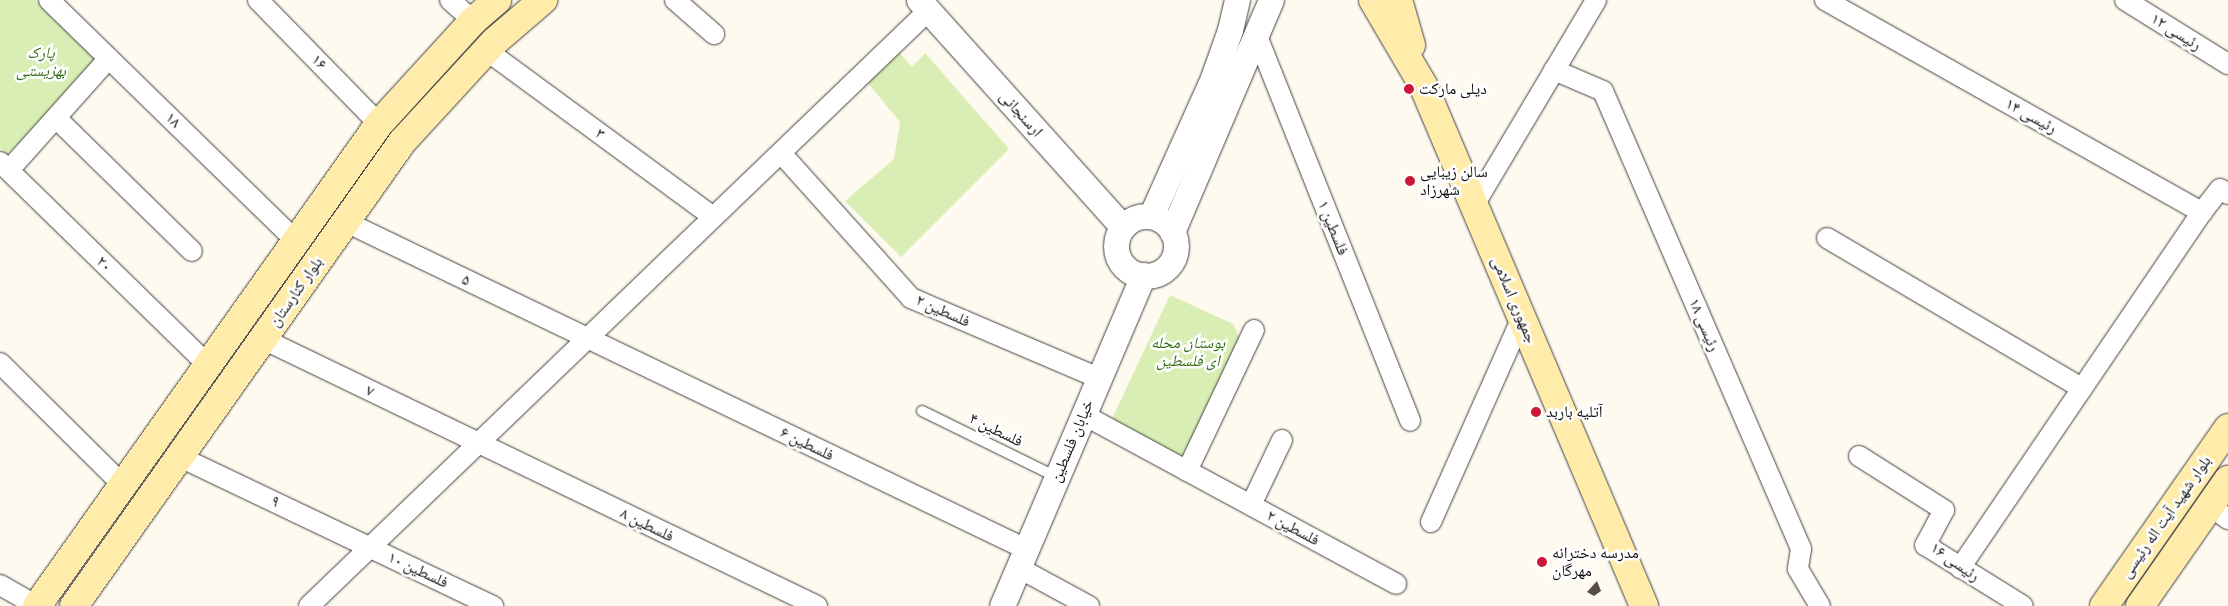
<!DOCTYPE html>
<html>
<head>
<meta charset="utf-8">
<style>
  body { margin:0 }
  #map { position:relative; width:2228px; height:606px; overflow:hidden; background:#fffaef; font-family:"Zilla Slab","Noto Naskh Arabic",serif }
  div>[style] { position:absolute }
  .green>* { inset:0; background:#d9eeb4 }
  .building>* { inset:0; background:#584d49 }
  .roads { filter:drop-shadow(0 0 1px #414141) drop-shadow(0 0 1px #414141) }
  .service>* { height:10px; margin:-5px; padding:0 5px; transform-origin:5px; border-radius:5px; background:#fff }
  .minor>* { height:20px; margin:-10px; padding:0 10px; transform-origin:10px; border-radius:10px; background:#fff }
  .tertiary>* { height:25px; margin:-12.5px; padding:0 12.5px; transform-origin:12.5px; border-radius:12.5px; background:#fff }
  .tertiary>.ring { margin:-12.5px; padding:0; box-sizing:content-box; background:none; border:25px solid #fff; border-radius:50% }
  .secondary>* { height:28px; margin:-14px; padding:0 14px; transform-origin:14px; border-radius:14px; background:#ffecaa }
  .dots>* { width:14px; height:14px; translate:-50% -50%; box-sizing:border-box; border:2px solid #fff; border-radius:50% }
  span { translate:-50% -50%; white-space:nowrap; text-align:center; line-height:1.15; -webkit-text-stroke:5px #fff; paint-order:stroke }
  .street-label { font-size:16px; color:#0e0e0e }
  .park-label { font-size:16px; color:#336d17; font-style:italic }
  .poi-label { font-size:16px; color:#0e0e0e }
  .left { translate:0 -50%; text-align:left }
</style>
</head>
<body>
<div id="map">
  <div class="green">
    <div style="clip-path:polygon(0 0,36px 0,98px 60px,7px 155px,0 148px)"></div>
    <div style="clip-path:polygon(898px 51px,912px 67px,925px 53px,1009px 149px,901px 257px,845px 201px,894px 159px,900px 122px,867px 82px)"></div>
    <div style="clip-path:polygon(1170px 295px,1233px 324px,1240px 338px,1182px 459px,1112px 419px)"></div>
  </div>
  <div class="building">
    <div style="clip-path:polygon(1597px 581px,1601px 591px,1594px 596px,1587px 592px)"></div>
  </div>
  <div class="roads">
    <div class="service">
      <div style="left:922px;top:411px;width:150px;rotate:26.1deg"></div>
    </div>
    <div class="minor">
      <div style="left:49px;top:0;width:345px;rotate:44.3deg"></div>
      <div style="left:258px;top:0;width:173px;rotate:45.7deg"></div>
      <div style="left:450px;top:0;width:31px;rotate:42deg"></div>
      <div style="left:675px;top:0;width:52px;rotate:41.1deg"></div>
      <div style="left:1825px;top:0;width:433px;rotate:29.4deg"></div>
      <div style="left:2202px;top:212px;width:29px;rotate:-52deg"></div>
      <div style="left:2220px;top:189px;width:9px;rotate:32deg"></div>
      <div style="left:2125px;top:0;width:121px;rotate:31.9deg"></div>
      <div style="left:1257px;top:36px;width:414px;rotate:68.3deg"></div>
      <div style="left:486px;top:50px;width:282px;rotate:36.3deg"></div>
      <div style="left:1554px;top:70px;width:53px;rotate:23.2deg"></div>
      <div style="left:1603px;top:91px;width:499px;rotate:66.6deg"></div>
      <div style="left:1801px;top:549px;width:20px;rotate:99deg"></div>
      <div style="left:1798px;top:569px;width:43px;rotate:59.3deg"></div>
      <div style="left:56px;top:118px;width:190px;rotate:44.4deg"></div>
      <div style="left:781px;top:153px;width:195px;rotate:48.1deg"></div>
      <div style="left:911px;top:298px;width:204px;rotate:23.1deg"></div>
      <div style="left:0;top:162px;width:291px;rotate:44.3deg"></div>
      <div style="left:9px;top:170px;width:150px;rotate:-48.2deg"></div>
      <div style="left:1474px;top:205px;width:239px;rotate:-59.2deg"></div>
      <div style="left:346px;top:222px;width:755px;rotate:25.68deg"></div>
      <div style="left:1827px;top:238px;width:296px;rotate:30.5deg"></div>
      <div style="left:263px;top:339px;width:615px;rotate:25.73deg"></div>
      <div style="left:0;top:363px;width:173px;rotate:44.8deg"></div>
      <div style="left:1084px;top:415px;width:355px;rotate:28.4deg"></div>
      <div style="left:1859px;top:456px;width:101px;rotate:32.4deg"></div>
      <div style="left:1944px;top:510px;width:40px;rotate:118deg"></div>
      <div style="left:1925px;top:545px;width:115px;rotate:31.9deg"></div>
      <div style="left:180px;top:457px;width:347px;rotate:25.5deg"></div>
      <div style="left:1187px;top:471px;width:156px;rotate:-64.6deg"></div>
      <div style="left:1251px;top:505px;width:72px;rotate:-64.5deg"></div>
      <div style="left:2210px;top:506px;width:22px;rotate:36deg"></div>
      <div style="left:1431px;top:522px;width:223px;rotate:-66deg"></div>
      <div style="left:1019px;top:568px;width:80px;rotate:28.5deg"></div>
      <div style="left:1960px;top:568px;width:430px;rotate:-55.8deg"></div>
      <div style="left:0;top:585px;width:43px;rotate:29.6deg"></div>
      <div style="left:309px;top:606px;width:859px;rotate:-43.87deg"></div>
    </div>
    <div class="tertiary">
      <div style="left:919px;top:0;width:305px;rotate:48.1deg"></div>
      <div style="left:1151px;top:216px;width:151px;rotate:-65.8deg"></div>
      <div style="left:1213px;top:78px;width:51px;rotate:-70.5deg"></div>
      <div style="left:1230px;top:30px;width:31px;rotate:-77deg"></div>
      <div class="ring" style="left:1116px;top:216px;width:35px;height:35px"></div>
      <div style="left:1172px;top:232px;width:252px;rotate:-66.9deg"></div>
      <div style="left:1002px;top:606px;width:360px;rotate:-66.9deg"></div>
    </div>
    <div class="secondary">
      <div style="left:1373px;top:0;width:99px;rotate:59.5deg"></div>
      <div style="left:1423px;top:85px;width:566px;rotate:67.01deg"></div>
      <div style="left:1398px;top:0;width:47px;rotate:73.9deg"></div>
      <div style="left:37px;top:606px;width:591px;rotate:-54.64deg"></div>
      <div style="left:379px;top:124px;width:139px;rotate:-47.6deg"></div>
      <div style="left:473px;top:21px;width:32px;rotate:-41deg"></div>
      <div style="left:74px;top:606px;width:568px;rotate:-54.74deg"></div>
      <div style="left:402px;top:142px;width:136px;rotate:-47.4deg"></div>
      <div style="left:494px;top:42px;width:65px;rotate:-40.6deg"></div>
      <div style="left:2104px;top:606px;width:217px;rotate:-55.1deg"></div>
      <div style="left:2140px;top:606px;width:154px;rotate:-55.1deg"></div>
    </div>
  </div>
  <div class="dots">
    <div style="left:1409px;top:89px;background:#ce1734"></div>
    <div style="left:1410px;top:181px;background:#ce1734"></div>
    <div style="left:1536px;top:412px;background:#ce1734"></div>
    <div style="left:1542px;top:562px;background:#ce1734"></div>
  </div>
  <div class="street-label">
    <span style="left:2176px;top:32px;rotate:32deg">رئیسی ۱۲</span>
    <span style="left:319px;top:62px;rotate:46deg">۱۶</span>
    <span style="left:1021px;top:114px;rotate:48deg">ارسنجانی</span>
    <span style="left:2031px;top:116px;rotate:29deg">رئیسی ۱۴</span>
    <span style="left:173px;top:120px;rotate:44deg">۱۸</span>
    <span style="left:600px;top:134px;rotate:36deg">۳</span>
    <span style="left:1333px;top:228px;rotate:68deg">فلسطین ۱</span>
    <span style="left:104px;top:264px;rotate:44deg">۲۰</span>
    <span style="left:466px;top:280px;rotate:26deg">۵</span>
    <span style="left:296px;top:292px;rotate:-55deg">بلوار کنارستان</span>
    <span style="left:1514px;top:300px;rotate:67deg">جمهوری اسلامی</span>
    <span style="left:943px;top:311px;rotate:24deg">فلسطین ۲</span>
    <span style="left:1704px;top:325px;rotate:67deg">رئیسی ۱۸</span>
    <span style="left:370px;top:391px;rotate:26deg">۷</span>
    <span style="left:996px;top:430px;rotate:26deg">فلسطین ۴</span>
    <span style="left:1072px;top:441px;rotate:-67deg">خیابان فلسطین</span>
    <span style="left:807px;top:444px;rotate:26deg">فلسطین ۶</span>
    <span style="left:275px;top:502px;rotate:26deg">۹</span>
    <span style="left:2166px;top:517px;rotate:-55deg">بلوار شهید آیت اله رئیسی</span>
    <span style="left:647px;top:525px;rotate:26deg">فلسطین ۸</span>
    <span style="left:1293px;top:528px;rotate:28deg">فلسطین ۲</span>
    <span style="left:1955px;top:562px;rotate:35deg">رئیسی ۱۶</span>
    <span style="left:418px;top:570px;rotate:25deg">فلسطین ۱۰</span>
  </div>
  <div class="park-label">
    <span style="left:41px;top:62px">پارک<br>بهزیستی</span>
    <span style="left:1188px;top:352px">بوستان محله<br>ای فلسطین</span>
  </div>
  <div class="poi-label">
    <span class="left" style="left:1419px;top:89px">دیلی مارکت</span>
    <span class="left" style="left:1420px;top:181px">سالن زیبایی<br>شهرزاد</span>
    <span class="left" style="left:1546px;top:412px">آتلیه باربد</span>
    <span class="left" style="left:1552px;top:562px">مدرسه دخترانه<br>مهرگان</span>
  </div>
</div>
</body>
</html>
